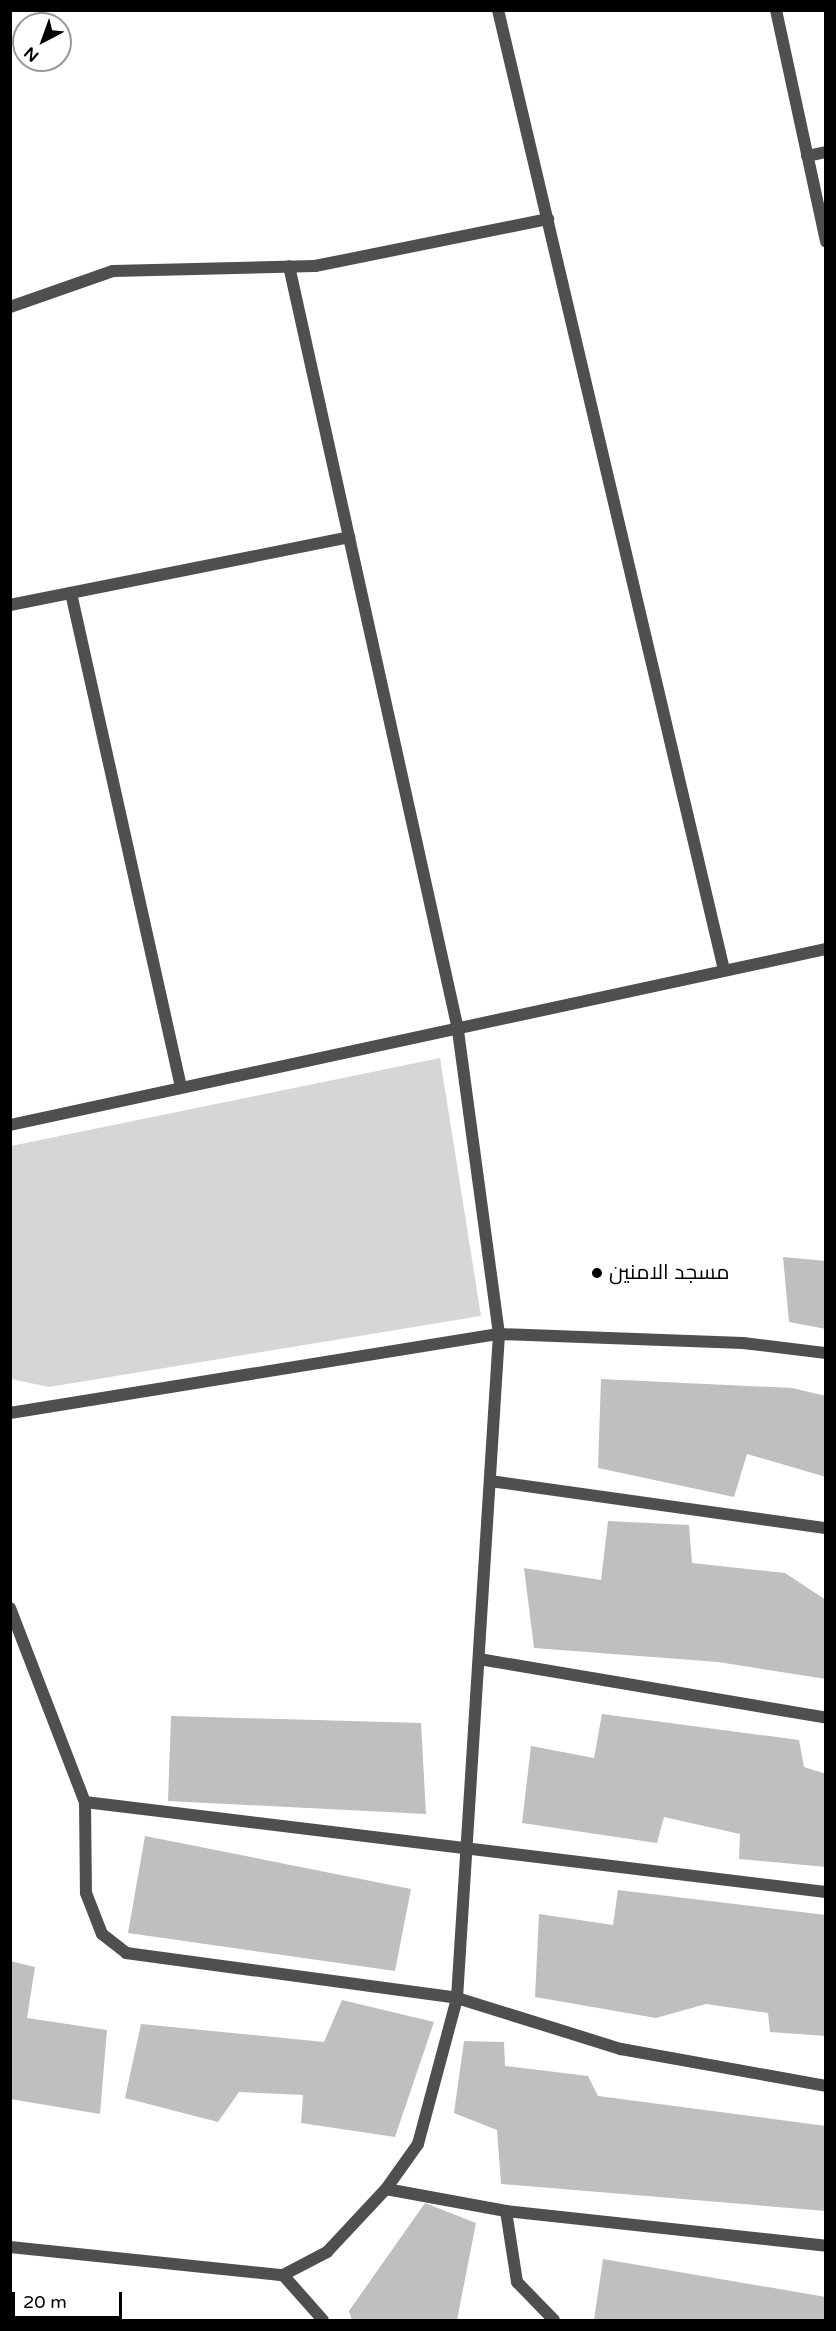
<!DOCTYPE html>
<html>
<head>
<meta charset="utf-8">
<style>
  body { margin:0 }
  #map { position:relative; width:836px; height:2331px; overflow:hidden; background:#fff; font-family:"Varela Round",Cairo,sans-serif }
  div>[style] { position:absolute }
  .green>* { inset:0; background:#d6d6d6 }
  .building>* { inset:0; background:#bfbfbf }
  .street>* { height:12px; margin:-6px; padding:0 6px; transform-origin:6px; border-radius:6px; background:#4f4f4f }
  .dots>* { width:16px; height:16px; translate:-50% -50%; box-sizing:border-box; border:3px solid #fff; border-radius:50% }
  span { translate:-50% -50%; white-space:nowrap; text-align:center; line-height:1.15; -webkit-text-stroke:4.5px #fff; paint-order:stroke }
  .poi-label { font-size:21px; color:#000 }
  .left { translate:0 -50%; text-align:left }
  .frame { position:absolute; inset:0; border:12px solid #000; pointer-events:none }
  .north { position:absolute; left:12px; top:12px; width:60px; height:60px; box-sizing:border-box; background:#fff; border:2px solid #999; border-radius:50%; rotate:221deg; font-size:16px; font-weight:700; line-height:24px; text-align:center; color:#000 }
  .north::after { content:''; display:block; margin:auto; width:21px; height:27px; background:#000; clip-path:polygon(50% 0,100% 100%,50% 72%,0 100%) }
  .scale { position:absolute; left:12px; top:2292px; width:110px; height:27px; box-sizing:border-box; border:3px solid #000; border-top:0; padding-left:8px; font-size:18px; line-height:21px; white-space:nowrap; color:#000; -webkit-text-stroke:4px #fff; paint-order:stroke }
</style>
</head>
<body>
<div id="map">
  <div class="green">
    <div style="clip-path:polygon(440px 1058px,481px 1316px,49px 1387px,11px 1379px,11px 1146px)"></div>
  </div>
  <div class="building">
    <div style="clip-path:polygon(783px 1257px,826px 1261px,826px 1329px,789px 1322px)"></div>
    <div style="clip-path:polygon(601px 1379px,792px 1388px,826px 1396px,826px 1477px,747px 1454px,734px 1497px,598px 1468px)"></div>
    <div style="clip-path:polygon(608px 1521px,689px 1525px,692px 1563px,785px 1573px,826px 1600px,826px 1679px,718px 1662px,534px 1648px,524px 1568px,601px 1580px)"></div>
    <div style="clip-path:polygon(602px 1714px,799px 1740px,804px 1767px,826px 1774px,826px 1867px,739px 1859px,740px 1834px,664px 1817px,657px 1843px,522px 1823px,531px 1746px,594px 1758px)"></div>
    <div style="clip-path:polygon(171px 1716px,421px 1723px,426px 1814px,168px 1801px)"></div>
    <div style="clip-path:polygon(145px 1836px,411px 1889px,395px 1971px,128px 1933px)"></div>
    <div style="clip-path:polygon(618px 1890px,826px 1915px,826px 2036px,770px 2032px,768px 2013px,706px 2004px,656px 2018px,535px 1997px,539px 1914px,613px 1925px)"></div>
    <div style="clip-path:polygon(10px 1961px,35px 1967px,27px 2018px,107px 2030px,100px 2114px,10px 2099px)"></div>
    <div style="clip-path:polygon(342px 2000px,434px 2022px,395px 2137px,301px 2123px,303px 2095px,239px 2092px,218px 2122px,125px 2098px,141px 2024px,324px 2042px)"></div>
    <div style="clip-path:polygon(464px 2041px,504px 2042px,505px 2066px,588px 2076px,598px 2096px,826px 2126px,826px 2211px,501px 2184px,497px 2130px,454px 2113px)"></div>
    <div style="clip-path:polygon(425px 2203px,476px 2223px,457px 2320px,352px 2320px,349px 2311px)"></div>
    <div style="clip-path:polygon(603px 2259px,826px 2297px,826px 2320px,594px 2320px)"></div>
  </div>
  <div class="street">
    <div style="left:498px;top:10px;width:986px;rotate:76.75deg"></div>
    <div style="left:776px;top:10px;width:237px;rotate:77.8deg"></div>
    <div style="left:807px;top:156px;width:19px;rotate:-12deg"></div>
    <div style="left:10px;top:307px;width:109px;rotate:-19.3deg"></div>
    <div style="left:113px;top:271px;width:202px;rotate:-1.4deg"></div>
    <div style="left:315px;top:266px;width:238px;rotate:-11.4deg"></div>
    <div style="left:71px;top:593px;width:506px;rotate:77.45deg"></div>
    <div style="left:10px;top:605px;width:346px;rotate:-11.3deg"></div>
    <div style="left:10px;top:1125px;width:835px;rotate:-12.17deg"></div>
    <div style="left:10px;top:1413px;width:495px;rotate:-9.2deg"></div>
    <div style="left:499px;top:1334px;width:244px;rotate:2.1deg"></div>
    <div style="left:743px;top:1343px;width:84px;rotate:6.9deg"></div>
    <div style="left:490px;top:1481px;width:339px;rotate:8deg"></div>
    <div style="left:10px;top:1608px;width:208px;rotate:68.9deg"></div>
    <div style="left:85px;top:1802px;width:91px;rotate:89.4deg"></div>
    <div style="left:86px;top:1893px;width:44px;rotate:68.7deg"></div>
    <div style="left:102px;top:1934px;width:31px;rotate:38deg"></div>
    <div style="left:126px;top:1953px;width:334px;rotate:7.7deg"></div>
    <div style="left:457px;top:1998px;width:172px;rotate:17.3deg"></div>
    <div style="left:621px;top:2049px;width:208px;rotate:10.2deg"></div>
    <div style="left:479px;top:1659px;width:352px;rotate:9.6deg"></div>
    <div style="left:85px;top:1802px;width:746px;rotate:6.93deg"></div>
    <div style="left:386px;top:2189px;width:122px;rotate:10.4deg"></div>
    <div style="left:506px;top:2211px;width:322px;rotate:6.2deg"></div>
    <div style="left:506px;top:2211px;width:72px;rotate:81.2deg"></div>
    <div style="left:517px;top:2282px;width:53px;rotate:45.8deg"></div>
    <div style="left:10px;top:2247px;width:274px;rotate:5.9deg"></div>
    <div style="left:283px;top:2275px;width:60px;rotate:48.4deg"></div>
    <div style="left:283px;top:2275px;width:50px;rotate:-27.6deg"></div>
    <div style="left:327px;top:2252px;width:86px;rotate:-46.9deg"></div>
    <div style="left:386px;top:2189px;width:55px;rotate:-54.6deg"></div>
    <div style="left:418px;top:2144px;width:151px;rotate:-75deg"></div>
    <div style="left:457px;top:1998px;width:665px;rotate:-86.38deg"></div>
    <div style="left:499px;top:1334px;width:312px;rotate:-97.7deg"></div>
    <div style="left:457px;top:1025px;width:777px;rotate:-102.48deg"></div>
  </div>
  <div class="dots">
    <div style="left:597px;top:1273px;background:#000"></div>
  </div>
  <div class="poi-label">
    <span class="left" style="left:609px;top:1273px">مسجد الامنين</span>
  </div>
  <div class="frame"></div>
  <div class="north">N</div>
  <div class="scale">20 m</div>
</div>
</body>
</html>
